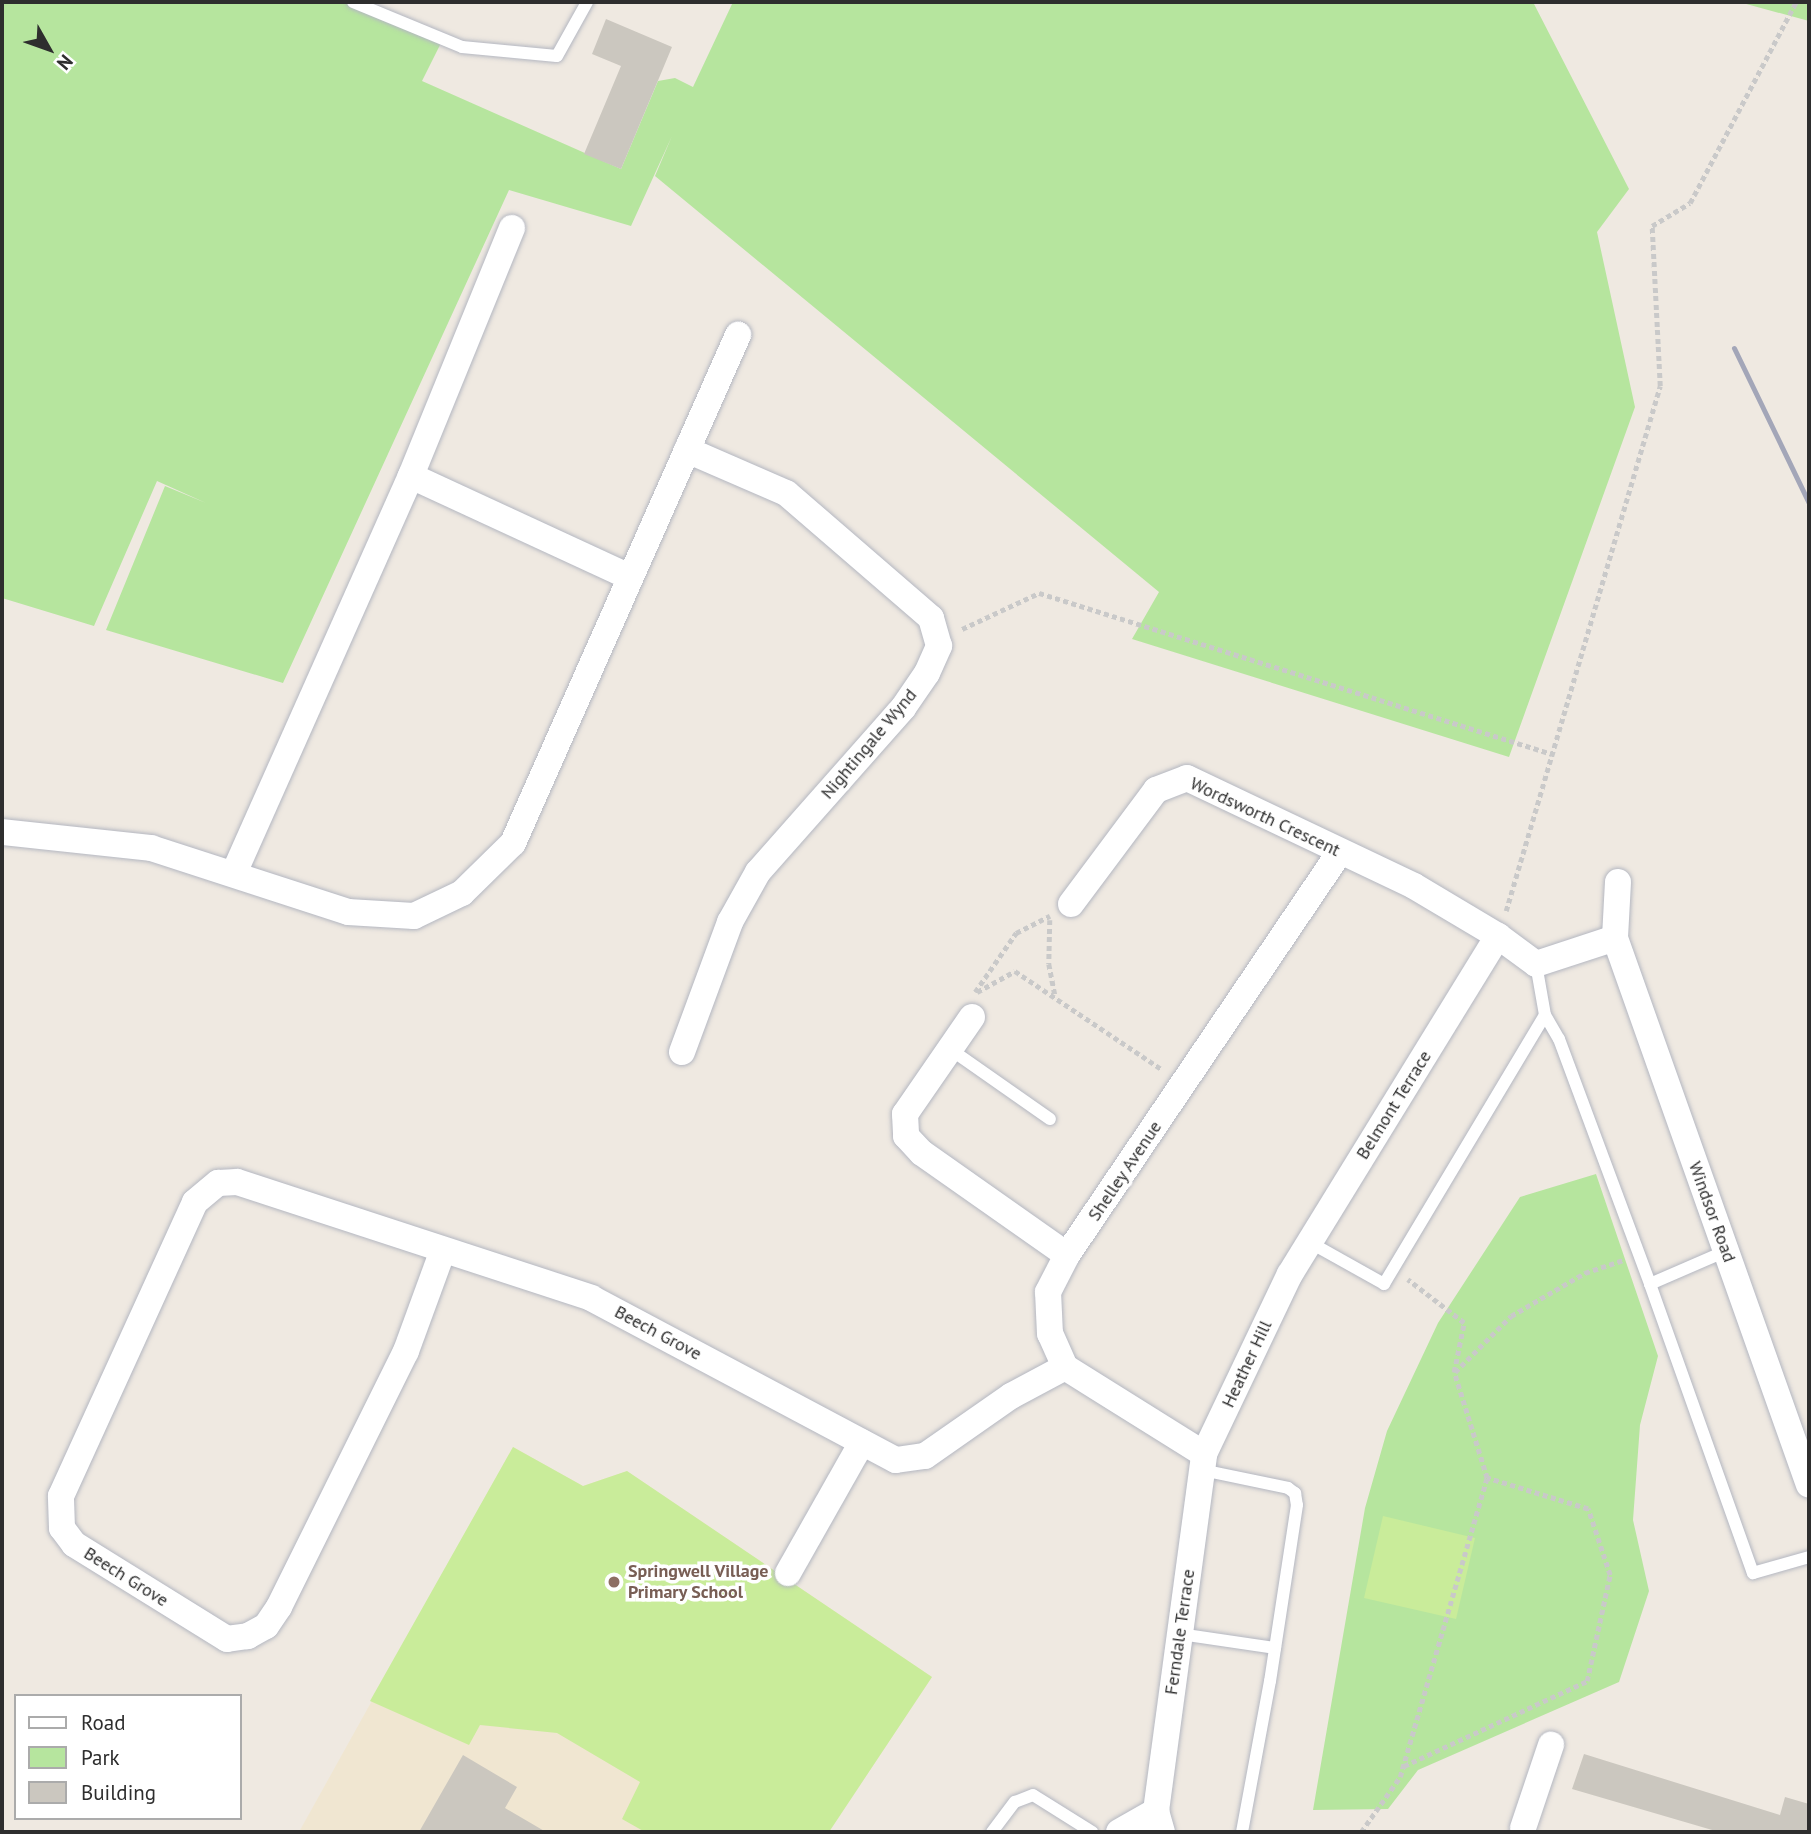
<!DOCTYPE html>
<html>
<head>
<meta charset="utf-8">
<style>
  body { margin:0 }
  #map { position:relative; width:1811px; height:1834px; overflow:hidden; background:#efe9e1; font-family:"PT Sans",sans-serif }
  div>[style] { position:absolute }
  .education>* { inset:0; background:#f0e6d1 }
  .green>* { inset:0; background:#b6e59e }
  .pitch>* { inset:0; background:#c9ec9a }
  .building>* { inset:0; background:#cbc7bf }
  .path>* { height:4.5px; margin-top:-2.25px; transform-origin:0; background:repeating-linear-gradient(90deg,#c9c9c9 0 5px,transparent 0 8.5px) }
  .roads { filter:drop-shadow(0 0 2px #b4b7c1) drop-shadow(0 0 2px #b4b7c1) }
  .service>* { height:12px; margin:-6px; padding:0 6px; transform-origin:6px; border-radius:6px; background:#fff }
  .minor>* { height:26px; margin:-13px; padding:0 13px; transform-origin:13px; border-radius:13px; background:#fff }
  .rail>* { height:5px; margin:-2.5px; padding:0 2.5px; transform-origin:2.5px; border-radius:2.5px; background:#a3a6b8 }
  .dots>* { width:19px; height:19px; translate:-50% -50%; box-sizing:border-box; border:4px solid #fff; border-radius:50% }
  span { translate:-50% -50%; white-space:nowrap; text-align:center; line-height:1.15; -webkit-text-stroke:7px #fff; paint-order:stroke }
  .street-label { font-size:18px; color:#2e2e2e }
  .education-label { font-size:18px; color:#785e54; font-weight:700 }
  .left { translate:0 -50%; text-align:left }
  .frame { position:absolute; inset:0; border:4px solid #2e2e2e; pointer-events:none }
  .legend { position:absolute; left:14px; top:1694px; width:228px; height:126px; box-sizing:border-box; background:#fff; border:2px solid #ababab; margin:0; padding:9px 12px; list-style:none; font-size:21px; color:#2e2e2e }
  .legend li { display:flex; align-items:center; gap:14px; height:35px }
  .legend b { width:35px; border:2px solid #ababab }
  .north { position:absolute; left:14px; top:14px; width:70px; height:70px; -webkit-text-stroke:5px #fff; paint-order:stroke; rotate:130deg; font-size:19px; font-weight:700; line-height:28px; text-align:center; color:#2e2e2e }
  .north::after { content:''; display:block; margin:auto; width:24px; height:32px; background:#2e2e2e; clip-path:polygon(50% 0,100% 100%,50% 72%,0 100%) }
</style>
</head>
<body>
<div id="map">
  <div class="education">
    <div style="clip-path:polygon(513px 1447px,583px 1486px,627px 1471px,932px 1677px,829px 1832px,299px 1832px)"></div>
  </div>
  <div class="green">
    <div style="clip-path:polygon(2px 2px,353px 2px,443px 39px,422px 81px,621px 169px,658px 81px,675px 78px,693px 87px,733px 2px,1533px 2px,1629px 189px,1597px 232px,1635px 407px,1509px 757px,1132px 639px,1159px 592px,655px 176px,672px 136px,631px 226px,509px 190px,283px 683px,106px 630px,165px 486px,206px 503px,157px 481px,94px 626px,2px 598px)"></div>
    <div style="clip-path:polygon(1739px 2px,1809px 2px,1809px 21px)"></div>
    <div style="clip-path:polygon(1596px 1174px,1658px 1356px,1640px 1425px,1633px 1520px,1649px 1591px,1619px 1682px,1418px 1770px,1388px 1809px,1313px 1810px,1365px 1508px,1387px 1431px,1438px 1323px,1520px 1197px)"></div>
  </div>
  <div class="pitch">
    <div style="clip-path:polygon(513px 1447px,583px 1486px,627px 1471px,932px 1677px,829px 1832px,645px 1832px,622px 1819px,640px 1782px,557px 1733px,480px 1725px,469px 1745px,370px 1701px)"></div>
    <div style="clip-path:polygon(1383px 1516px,1475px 1538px,1456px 1619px,1364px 1598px)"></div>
  </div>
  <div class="building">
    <div style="clip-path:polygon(606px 19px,672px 47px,621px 169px,584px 154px,621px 66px,592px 54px)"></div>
    <div style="clip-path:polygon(1584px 1754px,1780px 1815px,1785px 1797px,1809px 1804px,1809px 1832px,1719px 1832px,1572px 1789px)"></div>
    <div style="clip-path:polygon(463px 1755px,517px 1787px,505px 1808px,546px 1832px,419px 1832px)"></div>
  </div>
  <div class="path">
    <div style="left:962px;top:629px;width:85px;rotate:-25.1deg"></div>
    <div style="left:1039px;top:593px;width:538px;rotate:17.42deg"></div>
    <div style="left:1506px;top:911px;width:547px;rotate:-73.65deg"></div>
    <div style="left:1660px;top:386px;width:160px;rotate:-92.9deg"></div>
    <div style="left:1652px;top:226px;width:44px;rotate:-31.2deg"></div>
    <div style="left:1690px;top:203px;width:227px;rotate:-62.2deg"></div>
    <div style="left:1050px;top:920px;width:44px;rotate:91.3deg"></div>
    <div style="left:1049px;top:964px;width:32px;rotate:79deg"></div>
    <div style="left:975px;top:992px;width:72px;rotate:-55.2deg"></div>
    <div style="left:1016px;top:933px;width:38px;rotate:-27deg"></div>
    <div style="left:977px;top:992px;width:43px;rotate:-28.9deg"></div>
    <div style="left:1015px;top:971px;width:178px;rotate:33.8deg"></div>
    <div style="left:1455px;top:1372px;width:79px;rotate:-45deg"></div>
    <div style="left:1511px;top:1316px;width:86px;rotate:-30.2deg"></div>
    <div style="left:1585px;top:1273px;width:40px;rotate:-18.9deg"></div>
    <div style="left:1404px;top:1766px;width:202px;rotate:-24.9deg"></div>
    <div style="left:1587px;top:1681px;width:108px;rotate:-77.8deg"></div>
    <div style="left:1610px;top:1575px;width:70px;rotate:-108.4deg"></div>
    <div style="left:1588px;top:1509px;width:106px;rotate:-162.9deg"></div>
    <div style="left:1361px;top:1832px;width:67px;rotate:-54.7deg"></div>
    <div style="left:1400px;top:1777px;width:311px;rotate:-73.8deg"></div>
    <div style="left:1487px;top:1478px;width:111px;rotate:-107.3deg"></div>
    <div style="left:1454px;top:1372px;width:50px;rotate:-78.5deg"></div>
    <div style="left:1464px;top:1323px;width:71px;rotate:-142.5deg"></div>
  </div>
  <div class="roads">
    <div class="service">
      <div style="left:353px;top:2px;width:118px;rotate:22.4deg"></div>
      <div style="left:462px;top:47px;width:95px;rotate:5.4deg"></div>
      <div style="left:557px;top:56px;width:62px;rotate:-60.9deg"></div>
      <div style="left:1545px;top:1015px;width:28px;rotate:60deg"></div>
      <div style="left:1559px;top:1039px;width:261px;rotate:69.6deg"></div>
      <div style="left:1650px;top:1284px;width:83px;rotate:-23.5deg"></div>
      <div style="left:950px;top:1049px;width:122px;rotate:35deg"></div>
      <div style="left:1309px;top:1242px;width:86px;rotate:29.2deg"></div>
      <div style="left:1384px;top:1284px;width:313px;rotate:-59.1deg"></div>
      <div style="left:1545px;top:1015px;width:52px;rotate:-100deg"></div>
      <div style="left:1650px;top:1284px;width:307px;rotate:70.4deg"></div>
      <div style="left:1753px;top:1573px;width:58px;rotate:-15.9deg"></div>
      <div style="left:1202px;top:1470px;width:88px;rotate:11.8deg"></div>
      <div style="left:1288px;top:1488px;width:9px;rotate:36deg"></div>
      <div style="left:1295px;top:1493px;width:12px;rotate:81deg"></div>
      <div style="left:1297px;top:1505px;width:178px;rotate:98.7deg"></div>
      <div style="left:1270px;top:1681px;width:154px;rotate:100.5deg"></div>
      <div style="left:1180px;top:1634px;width:96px;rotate:8.4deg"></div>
      <div style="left:992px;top:1832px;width:38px;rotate:-53deg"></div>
      <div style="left:1015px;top:1802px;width:19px;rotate:-21deg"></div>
      <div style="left:1033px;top:1795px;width:70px;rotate:32.1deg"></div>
    </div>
    <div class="minor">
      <div style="left:512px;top:228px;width:268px;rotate:112.2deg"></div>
      <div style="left:411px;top:476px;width:241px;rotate:24.8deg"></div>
      <div style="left:2px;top:832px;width:150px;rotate:6.1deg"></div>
      <div style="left:151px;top:848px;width:207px;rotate:18deg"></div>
      <div style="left:348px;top:912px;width:66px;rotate:3.5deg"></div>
      <div style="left:414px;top:916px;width:53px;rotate:-25.6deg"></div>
      <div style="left:462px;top:893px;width:71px;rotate:-44.4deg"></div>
      <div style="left:513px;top:843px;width:556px;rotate:-66.11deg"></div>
      <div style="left:234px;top:873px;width:435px;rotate:-66deg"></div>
      <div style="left:1618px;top:882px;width:56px;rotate:93.1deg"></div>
      <div style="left:1615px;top:938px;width:580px;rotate:70.47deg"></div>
      <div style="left:1071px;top:904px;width:142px;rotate:-53.3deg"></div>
      <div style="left:1156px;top:790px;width:33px;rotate:-21deg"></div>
      <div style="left:1187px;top:778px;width:251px;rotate:25.4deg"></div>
      <div style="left:1414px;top:886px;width:98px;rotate:30.8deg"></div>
      <div style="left:1498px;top:936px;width:47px;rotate:36.4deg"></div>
      <div style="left:1536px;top:964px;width:83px;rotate:-18.2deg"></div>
      <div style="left:972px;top:1017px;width:118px;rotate:124.6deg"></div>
      <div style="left:905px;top:1114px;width:22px;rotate:87deg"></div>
      <div style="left:906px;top:1136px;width:23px;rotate:47deg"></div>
      <div style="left:922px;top:1153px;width:177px;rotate:35.1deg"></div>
      <div style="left:682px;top:1052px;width:139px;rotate:-69.7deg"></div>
      <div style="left:730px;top:922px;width:57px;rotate:-60.8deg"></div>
      <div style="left:758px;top:872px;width:219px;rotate:-48.5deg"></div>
      <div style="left:903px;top:708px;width:42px;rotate:-55.6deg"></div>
      <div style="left:927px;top:673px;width:30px;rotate:-66deg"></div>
      <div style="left:939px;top:646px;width:29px;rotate:-106deg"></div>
      <div style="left:931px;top:618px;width:191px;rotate:-139.2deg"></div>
      <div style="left:786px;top:493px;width:108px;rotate:-156.5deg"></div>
      <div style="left:443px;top:1250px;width:108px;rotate:110.1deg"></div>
      <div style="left:406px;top:1351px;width:286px;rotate:116.4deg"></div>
      <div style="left:279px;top:1607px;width:23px;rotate:124deg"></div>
      <div style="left:266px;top:1626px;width:21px;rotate:151deg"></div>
      <div style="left:248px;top:1636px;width:21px;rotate:172deg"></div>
      <div style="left:227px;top:1639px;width:180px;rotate:-148.2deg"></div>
      <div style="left:74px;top:1544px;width:20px;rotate:-127deg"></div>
      <div style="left:62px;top:1528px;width:32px;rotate:-92deg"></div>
      <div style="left:61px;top:1496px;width:323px;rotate:-65.5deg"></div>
      <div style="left:195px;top:1202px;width:30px;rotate:-40deg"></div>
      <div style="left:218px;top:1183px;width:19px;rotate:-3deg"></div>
      <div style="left:237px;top:1182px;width:373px;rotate:18.1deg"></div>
      <div style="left:591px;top:1298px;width:345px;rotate:28deg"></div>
      <div style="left:896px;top:1460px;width:29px;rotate:-8deg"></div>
      <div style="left:925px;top:1456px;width:105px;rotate:-34.9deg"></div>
      <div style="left:1011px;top:1396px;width:61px;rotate:-28.2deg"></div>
      <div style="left:1204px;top:1454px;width:164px;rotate:-148deg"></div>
      <div style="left:1065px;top:1367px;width:36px;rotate:-114deg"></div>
      <div style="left:1050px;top:1334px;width:42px;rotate:-92.7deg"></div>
      <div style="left:1048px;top:1292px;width:42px;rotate:-62.8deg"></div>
      <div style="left:1067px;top:1255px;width:487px;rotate:-55.9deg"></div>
      <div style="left:788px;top:1573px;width:150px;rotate:-60.5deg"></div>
      <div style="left:1523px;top:1828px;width:88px;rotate:-71.4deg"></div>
      <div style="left:1119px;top:1832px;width:43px;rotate:-29.6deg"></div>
      <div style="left:1162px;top:1832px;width:22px;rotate:-106deg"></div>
      <div style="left:1156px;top:1811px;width:360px;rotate:-82.3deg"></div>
      <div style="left:1204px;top:1454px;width:199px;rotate:-64.5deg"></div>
      <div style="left:1290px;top:1274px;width:397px;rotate:-58.4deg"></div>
    </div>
  </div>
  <div class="rail">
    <div style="left:1734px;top:348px;width:172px;rotate:64.2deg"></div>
  </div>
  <div class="dots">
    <div style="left:614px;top:1582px;background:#8d6e63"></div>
  </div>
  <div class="street-label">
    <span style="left:869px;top:744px;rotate:-50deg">Nightingale Wynd</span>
    <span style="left:1265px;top:817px;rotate:25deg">Wordsworth Crescent</span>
    <span style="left:1394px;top:1105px;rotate:-58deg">Belmont Terrace</span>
    <span style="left:1125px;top:1171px;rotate:-56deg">Shelley Avenue</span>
    <span style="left:1712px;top:1212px;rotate:70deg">Windsor Road</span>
    <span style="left:658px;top:1333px;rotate:28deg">Beech Grove</span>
    <span style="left:1247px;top:1364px;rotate:-65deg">Heather Hill</span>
    <span style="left:126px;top:1577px;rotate:32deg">Beech Grove</span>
    <span style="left:1180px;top:1632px;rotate:-82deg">Ferndale Terrace</span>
  </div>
  <div class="education-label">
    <span class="left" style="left:628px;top:1582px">Springwell Village<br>Primary School</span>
  </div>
  <div class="frame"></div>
  <ul class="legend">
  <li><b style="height:9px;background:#fff"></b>Road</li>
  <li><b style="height:19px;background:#b6e59e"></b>Park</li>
  <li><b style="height:19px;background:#cbc7bf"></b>Building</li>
  </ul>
  <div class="north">N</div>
</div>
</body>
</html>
